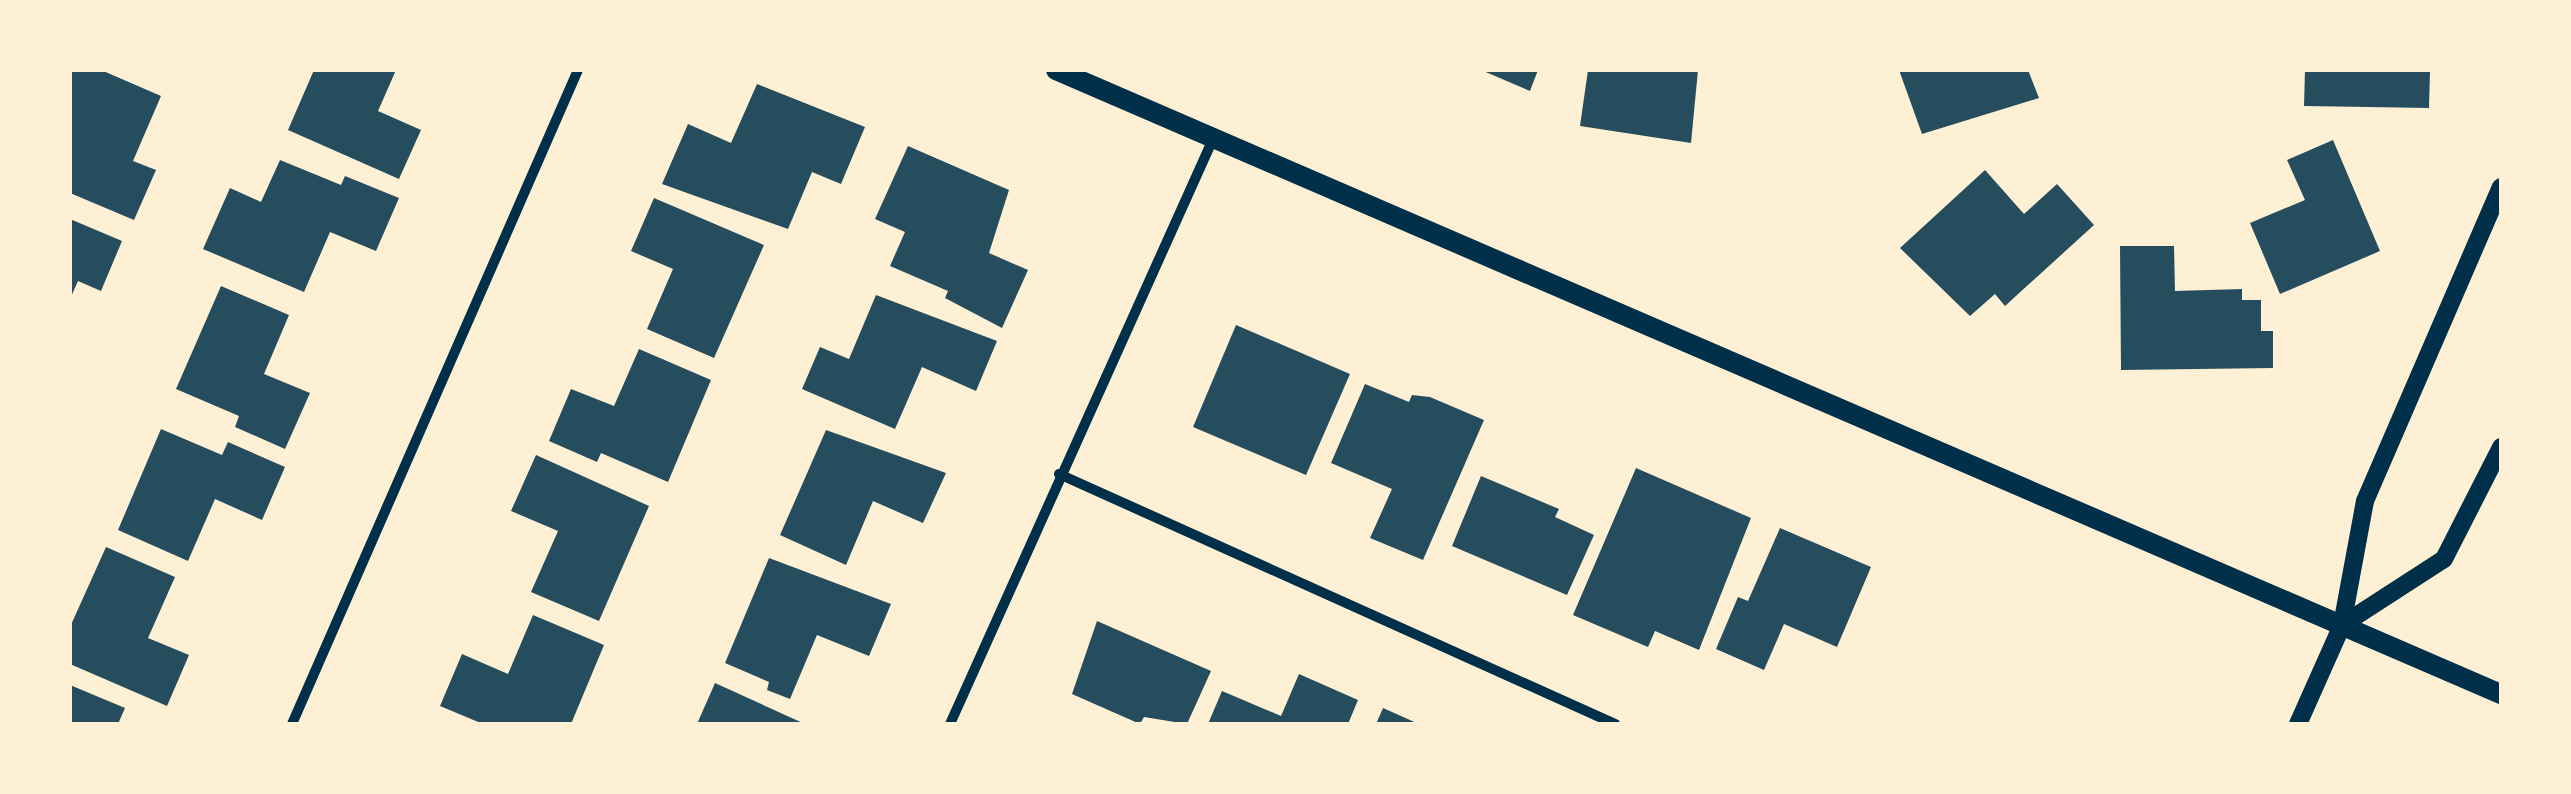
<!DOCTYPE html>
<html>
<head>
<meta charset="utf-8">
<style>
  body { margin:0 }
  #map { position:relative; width:2571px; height:794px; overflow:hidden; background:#fdf0d5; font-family:Ubuntu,sans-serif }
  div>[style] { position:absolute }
  .building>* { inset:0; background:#264d5e }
  .minor>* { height:10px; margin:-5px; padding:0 5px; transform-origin:5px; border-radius:5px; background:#003049 }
  .tertiary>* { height:18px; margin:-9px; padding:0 9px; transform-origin:9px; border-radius:9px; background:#003049 }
  .secondary>* { height:20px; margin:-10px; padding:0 10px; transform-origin:10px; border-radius:10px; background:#003049 }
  span { translate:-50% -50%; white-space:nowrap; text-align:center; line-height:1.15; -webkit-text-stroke:8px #fdf0d5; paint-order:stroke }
  .frame { position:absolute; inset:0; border:72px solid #fdf0d5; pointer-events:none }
</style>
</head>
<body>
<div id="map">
  <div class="building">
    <div style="clip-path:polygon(70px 70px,101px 70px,161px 96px,133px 161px,156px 170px,134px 220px,70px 193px)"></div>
    <div style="clip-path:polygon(314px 70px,396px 70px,378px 111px,421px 130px,399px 179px,288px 130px)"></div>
    <div style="clip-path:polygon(1481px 70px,1538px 70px,1530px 91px)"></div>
    <div style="clip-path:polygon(1588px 70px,1698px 70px,1691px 143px,1580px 126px)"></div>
    <div style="clip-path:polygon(1899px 70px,2028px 70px,2039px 98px,1922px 134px)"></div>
    <div style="clip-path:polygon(2305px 70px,2430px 70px,2429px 108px,2304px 106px)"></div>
    <div style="clip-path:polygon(757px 84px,865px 127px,841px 184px,812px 172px,788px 229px,662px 184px,688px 124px,731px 143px)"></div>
    <div style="clip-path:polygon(2333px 140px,2380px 251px,2280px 294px,2250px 223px,2305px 200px,2287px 160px)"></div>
    <div style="clip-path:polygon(908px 146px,1009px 190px,989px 253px,1028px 270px,1002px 328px,945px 298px,948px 291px,890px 266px,905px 232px,875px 219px)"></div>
    <div style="clip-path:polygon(280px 160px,341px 185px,345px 176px,399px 198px,376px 251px,330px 232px,304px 292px,203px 249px,230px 188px,261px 202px)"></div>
    <div style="clip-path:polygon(1985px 170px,2024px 214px,2057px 184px,2094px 225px,2005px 306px,1995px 294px,1970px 316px,1900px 248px)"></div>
    <div style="clip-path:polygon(654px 198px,764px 245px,714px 358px,647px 329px,673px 269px,631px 251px)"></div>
    <div style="clip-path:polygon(70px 219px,122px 241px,101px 291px,78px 281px,70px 299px)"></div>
    <div style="clip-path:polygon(2120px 246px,2174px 246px,2175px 291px,2242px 289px,2242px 300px,2261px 300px,2261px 331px,2273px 331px,2273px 368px,2121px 370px)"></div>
    <div style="clip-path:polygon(221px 286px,289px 315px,264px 374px,310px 393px,285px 449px,235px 427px,239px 416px,176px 389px)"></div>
    <div style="clip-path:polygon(876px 295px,997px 341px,976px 391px,922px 367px,895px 429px,802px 389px,820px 347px,849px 359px)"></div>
    <div style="clip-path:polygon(1236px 325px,1350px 374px,1306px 475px,1193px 427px)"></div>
    <div style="clip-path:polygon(639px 349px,711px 380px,668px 482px,601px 453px,597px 462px,549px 441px,571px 389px,614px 406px)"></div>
    <div style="clip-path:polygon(1365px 384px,1409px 402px,1412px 395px,1430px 397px,1484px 420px,1423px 560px,1370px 538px,1392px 489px,1331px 463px)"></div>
    <div style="clip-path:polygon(161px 429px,222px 455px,228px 442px,285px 467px,262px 520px,215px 499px,188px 561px,118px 530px)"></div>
    <div style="clip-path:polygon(826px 430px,946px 473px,923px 523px,873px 501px,846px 565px,780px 535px)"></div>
    <div style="clip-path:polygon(536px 455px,649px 506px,599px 621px,531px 592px,558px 531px,511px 511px)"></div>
    <div style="clip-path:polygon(1636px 468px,1751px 518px,1699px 650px,1655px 631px,1648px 647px,1573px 615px)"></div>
    <div style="clip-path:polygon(1481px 476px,1559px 509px,1555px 517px,1594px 535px,1567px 595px,1452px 546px)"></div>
    <div style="clip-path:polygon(1780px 528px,1871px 567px,1837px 647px,1784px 624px,1764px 670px,1716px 649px,1738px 597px,1748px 601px)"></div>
    <div style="clip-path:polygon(106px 547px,175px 577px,148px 638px,189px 655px,167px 706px,70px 664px,70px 627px)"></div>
    <div style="clip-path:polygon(769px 558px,891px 604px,869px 656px,817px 635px,790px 699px,767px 690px,769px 682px,725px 663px)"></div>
    <div style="clip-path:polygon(533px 615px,604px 645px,571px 724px,483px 724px,440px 706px,462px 654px,508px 674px)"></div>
    <div style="clip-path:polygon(1097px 621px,1211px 671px,1187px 724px,1144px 717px,1140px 724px,1072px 694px)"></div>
    <div style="clip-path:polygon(1299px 674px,1358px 700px,1348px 724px,1208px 724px,1222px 691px,1281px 716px)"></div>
    <div style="clip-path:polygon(715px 683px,805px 724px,697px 724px)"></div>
    <div style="clip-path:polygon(70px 685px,125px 708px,118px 724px,70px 724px)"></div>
    <div style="clip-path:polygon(1383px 708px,1419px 724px,1376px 724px)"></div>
  </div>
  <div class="minor">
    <div style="left:1059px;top:474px;width:610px;rotate:24.21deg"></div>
    <div style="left:292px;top:724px;width:714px;rotate:-66.38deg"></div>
    <div style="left:950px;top:724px;width:641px;rotate:-65.79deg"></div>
  </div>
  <div class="tertiary">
    <div style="left:2342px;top:625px;width:121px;rotate:-32.9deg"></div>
    <div style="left:2444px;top:559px;width:126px;rotate:-63deg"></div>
    <div style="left:2298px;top:724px;width:108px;rotate:-66deg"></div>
    <div style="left:2342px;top:625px;width:126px;rotate:-79.5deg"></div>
    <div style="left:2365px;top:501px;width:342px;rotate:-66.6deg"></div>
  </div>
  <div class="secondary">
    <div style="left:1056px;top:70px;width:1574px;rotate:23.36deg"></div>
  </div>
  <div class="frame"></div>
</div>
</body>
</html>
